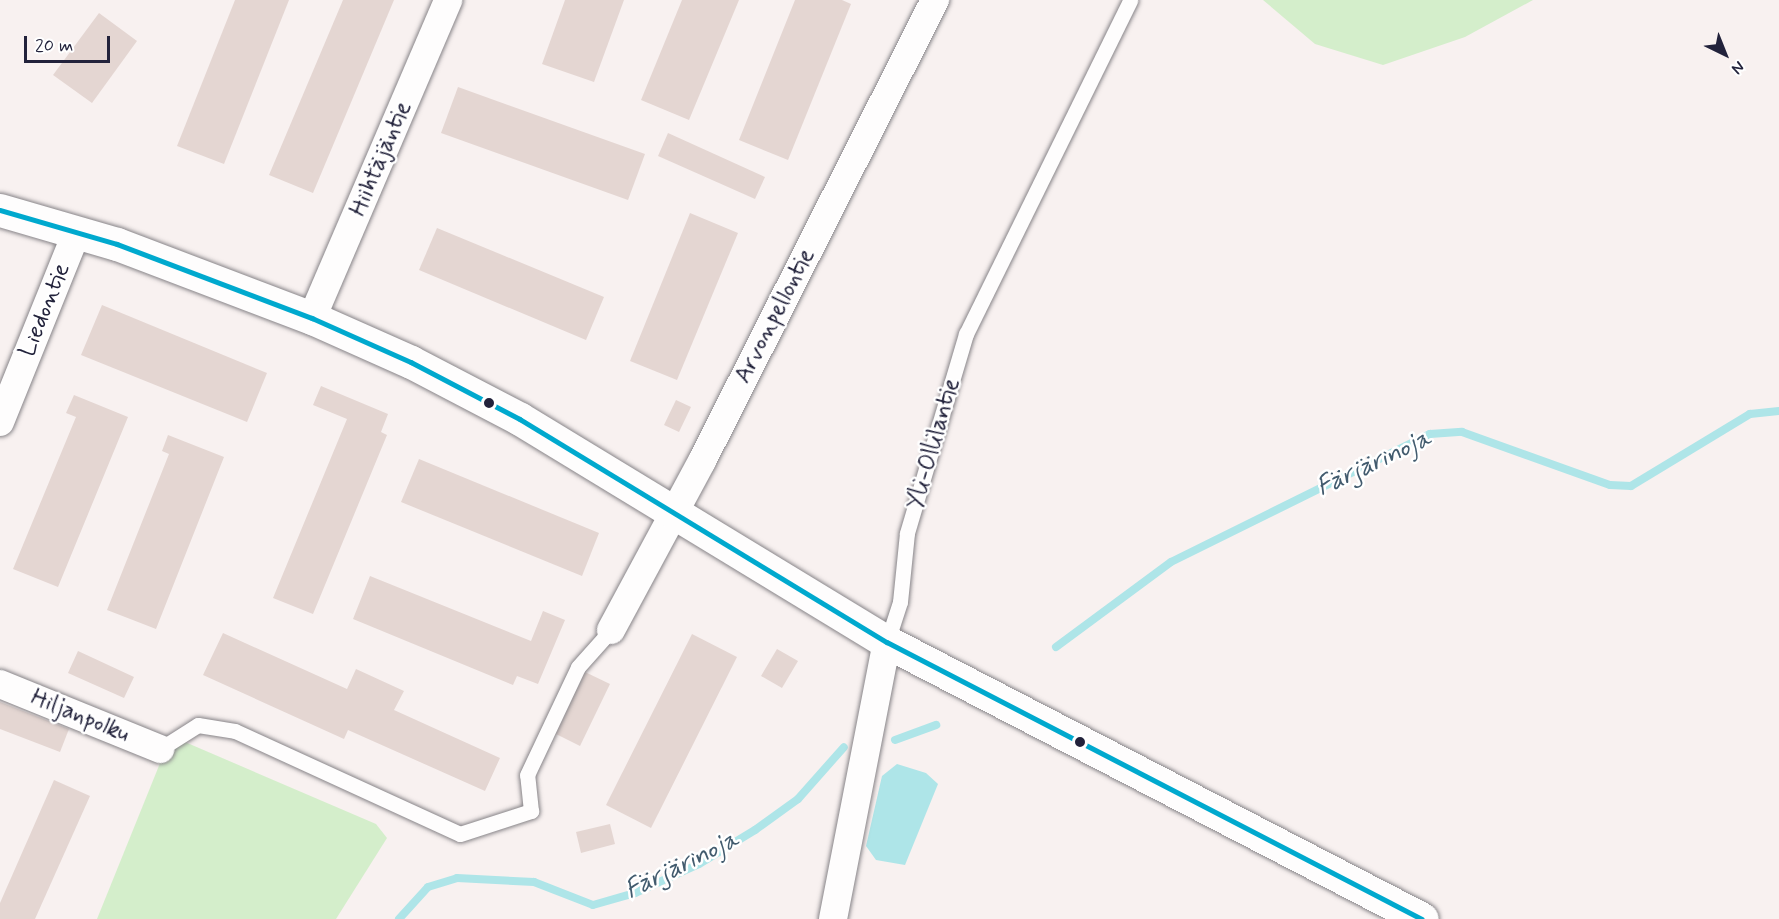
<!DOCTYPE html>
<html>
<head>
<meta charset="utf-8">
<style>
  body { margin:0 }
  #map { position:relative; width:1779px; height:919px; overflow:hidden; background:#f8f1f0; font-family:Mynerve,sans-serif }
  div>[style] { position:absolute }
  .green>* { inset:0; background:#d4eecb }
  .water>* { inset:0; background:#aee5e8 }
  .stream>* { height:8px; margin:-4px; padding:0 4px; transform-origin:4px; border-radius:4px; background:#aee5e8 }
  .building>* { inset:0; background:#e4d6d2 }
  .roads { filter:drop-shadow(0 0 2px #878488) drop-shadow(0 0 2px #878488) }
  .lane>* { height:15px; margin:-7.5px; padding:0 7.5px; transform-origin:7.5px; border-radius:7.5px; background:#fefdfd }
  .street>* { height:28px; margin:-14px; padding:0 14px; transform-origin:14px; border-radius:14px; background:#fefdfd }
  .secondary>* { height:33px; margin:-16.5px; padding:0 16.5px; transform-origin:16.5px; border-radius:16.5px; background:#fefdfd }
  .bus-1>* { height:4.5px; margin:-2.25px; padding:0 2.25px; transform-origin:2.25px; border-radius:2.25px; background:#00a9ce }
  .dots>* { width:16px; height:16px; translate:-50% -50%; box-sizing:border-box; border:3px solid #fff; border-radius:50% }
  span { translate:-50% -50%; white-space:nowrap; text-align:center; line-height:1.15; -webkit-text-stroke:5px #fff; paint-order:stroke }
  .street-label { font-size:24px; color:#22223b }
  .water-label { font-size:26px; color:#425b6e; font-style:italic }
  .north { position:absolute; left:1695px; top:24px; width:60px; height:60px; -webkit-text-stroke:4px #fff; paint-order:stroke; rotate:137deg; font-size:16px; font-weight:700; line-height:24px; text-align:center; color:#22223b }
  .north::after { content:''; display:block; margin:auto; width:21px; height:27px; background:#22223b; clip-path:polygon(50% 0,100% 100%,50% 72%,0 100%) }
  .scale { position:absolute; left:24px; top:36px; width:86px; height:27px; box-sizing:border-box; border:3px solid #22223b; border-top:0; padding-left:8px; font-size:18px; line-height:21px; white-space:nowrap; color:#22223b; -webkit-text-stroke:4px #fff; paint-order:stroke }
</style>
</head>
<body>
<div id="map">
  <div class="green">
    <div style="clip-path:polygon(1263px 0,1533px 0,1465px 37px,1383px 65px,1315px 44px)"></div>
    <div style="clip-path:polygon(171px 736px,376px 824px,387px 838px,336px 919px,97px 919px)"></div>
  </div>
  <div class="water">
    <div style="clip-path:polygon(897px 764px,926px 773px,938px 784px,905px 865px,876px 860px,866px 846px,882px 776px)"></div>
  </div>
  <div class="stream">
    <div style="left:1056px;top:647px;width:143px;rotate:-36.5deg"></div>
    <div style="left:1171px;top:562px;width:289px;rotate:-26.3deg"></div>
    <div style="left:1430px;top:434px;width:32px;rotate:-4deg"></div>
    <div style="left:1462px;top:432px;width:157px;rotate:19.7deg"></div>
    <div style="left:1610px;top:485px;width:21px;rotate:3deg"></div>
    <div style="left:1631px;top:486px;width:139px;rotate:-31.2deg"></div>
    <div style="left:1750px;top:414px;width:29px;rotate:-6deg"></div>
    <div style="left:895px;top:740px;width:44px;rotate:-20.1deg"></div>
    <div style="left:399px;top:919px;width:43px;rotate:-47.8deg"></div>
    <div style="left:428px;top:887px;width:30px;rotate:-17deg"></div>
    <div style="left:457px;top:878px;width:77px;rotate:3deg"></div>
    <div style="left:534px;top:882px;width:63px;rotate:21.3deg"></div>
    <div style="left:593px;top:905px;width:44px;rotate:-15.9deg"></div>
    <div style="left:635px;top:893px;width:70px;rotate:-24.4deg"></div>
    <div style="left:699px;top:864px;width:66px;rotate:-31.3deg"></div>
    <div style="left:755px;top:830px;width:53px;rotate:-35.8deg"></div>
    <div style="left:798px;top:799px;width:69px;rotate:-48.5deg"></div>
  </div>
  <div class="building">
    <div style="clip-path:polygon(235px 0,289px 0,224px 164px,177px 146px)"></div>
    <div style="clip-path:polygon(343px 0,394px 0,313px 193px,269px 175px)"></div>
    <div style="clip-path:polygon(565px 0,624px 0,594px 82px,542px 64px)"></div>
    <div style="clip-path:polygon(682px 0,739px 0,689px 120px,641px 100px)"></div>
    <div style="clip-path:polygon(795px 0,842px 0,851px 4px,788px 160px,739px 140px)"></div>
    <div style="clip-path:polygon(99px 13px,137px 41px,92px 103px,53px 75px)"></div>
    <div style="clip-path:polygon(458px 87px,645px 154px,628px 200px,441px 133px)"></div>
    <div style="clip-path:polygon(668px 133px,765px 177px,755px 199px,658px 156px)"></div>
    <div style="clip-path:polygon(690px 213px,738px 233px,677px 380px,630px 361px)"></div>
    <div style="clip-path:polygon(437px 228px,604px 297px,586px 340px,419px 270px)"></div>
    <div style="clip-path:polygon(102px 305px,267px 373px,247px 422px,81px 355px)"></div>
    <div style="clip-path:polygon(321px 386px,388px 414px,381px 432px,387px 435px,313px 614px,273px 598px,347px 419px,313px 405px)"></div>
    <div style="clip-path:polygon(74px 395px,128px 417px,58px 587px,13px 569px,76px 417px,66px 413px)"></div>
    <div style="clip-path:polygon(676px 400px,691px 407px,679px 432px,664px 425px)"></div>
    <div style="clip-path:polygon(168px 435px,224px 457px,156px 629px,107px 610px,169px 454px,162px 451px)"></div>
    <div style="clip-path:polygon(419px 459px,599px 533px,582px 576px,401px 502px)"></div>
    <div style="clip-path:polygon(370px 576px,531px 641px,543px 611px,565px 620px,538px 684px,517px 676px,513px 685px,353px 619px)"></div>
    <div style="clip-path:polygon(223px 633px,347px 689px,356px 669px,404px 691px,394px 710px,500px 758px,485px 791px,348px 730px,344px 739px,203px 675px)"></div>
    <div style="clip-path:polygon(692px 634px,737px 657px,651px 828px,606px 805px)"></div>
    <div style="clip-path:polygon(777px 649px,798px 661px,782px 688px,761px 676px)"></div>
    <div style="clip-path:polygon(78px 651px,134px 677px,124px 698px,68px 673px)"></div>
    <div style="clip-path:polygon(585px 672px,610px 684px,580px 746px,556px 734px)"></div>
    <div style="clip-path:polygon(0 702px,69px 729px,60px 752px,0 729px)"></div>
    <div style="clip-path:polygon(54px 780px,90px 796px,35px 919px,0 919px,0 903px)"></div>
    <div style="clip-path:polygon(610px 824px,615px 844px,581px 853px,576px 832px)"></div>
  </div>
  <div class="roads">
    <div class="lane">
      <div style="left:887px;top:642px;width:42px;rotate:-72deg"></div>
      <div style="left:900px;top:602px;width:69px;rotate:-84.2deg"></div>
      <div style="left:907px;top:533px;width:208px;rotate:-73.5deg"></div>
      <div style="left:966px;top:334px;width:372px;rotate:-63.8deg"></div>
      <div style="left:160px;top:749px;width:45px;rotate:-32.3deg"></div>
      <div style="left:198px;top:725px;width:37px;rotate:9deg"></div>
      <div style="left:235px;top:731px;width:247px;rotate:24.6deg"></div>
      <div style="left:460px;top:834px;width:75px;rotate:-17.9deg"></div>
      <div style="left:531px;top:811px;width:36px;rotate:-96deg"></div>
      <div style="left:527px;top:775px;width:119px;rotate:-64.7deg"></div>
      <div style="left:578px;top:667px;width:50px;rotate:-48.3deg"></div>
    </div>
    <div class="street">
      <div style="left:312px;top:318px;width:346px;rotate:-66.8deg"></div>
      <div style="left:0;top:422px;width:206px;rotate:-68deg"></div>
      <div style="left:611px;top:630px;width:192px;rotate:-61.7deg"></div>
      <div style="left:702px;top:461px;width:517px;rotate:-63.19deg"></div>
      <div style="left:0;top:684px;width:173px;rotate:22.1deg"></div>
      <div style="left:833px;top:919px;width:282px;rotate:-79deg"></div>
    </div>
    <div class="secondary">
      <div style="left:0;top:210px;width:122px;rotate:16.2deg"></div>
      <div style="left:117px;top:244px;width:209px;rotate:20.8deg"></div>
      <div style="left:312px;top:318px;width:108px;rotate:24deg"></div>
      <div style="left:411px;top:362px;width:123px;rotate:27.6deg"></div>
      <div style="left:520px;top:419px;width:429px;rotate:31.3deg"></div>
      <div style="left:887px;top:642px;width:602px;rotate:27.37deg"></div>
    </div>
  </div>
  <div class="bus-1">
    <div style="left:0;top:210px;width:122px;rotate:16.2deg"></div>
    <div style="left:117px;top:244px;width:209px;rotate:20.8deg"></div>
    <div style="left:312px;top:318px;width:108px;rotate:24deg"></div>
    <div style="left:411px;top:362px;width:123px;rotate:27.6deg"></div>
    <div style="left:520px;top:419px;width:429px;rotate:31.3deg"></div>
    <div style="left:887px;top:642px;width:602px;rotate:27.37deg"></div>
  </div>
  <div class="dots">
    <div style="left:489px;top:403px;background:#22223b"></div>
    <div style="left:1080px;top:742px;background:#22223b"></div>
  </div>
  <div class="street-label">
    <span style="left:381px;top:159px;rotate:-67deg">Hiihtäjäntie</span>
    <span style="left:45px;top:310px;rotate:-68deg">Liedontie</span>
    <span style="left:775px;top:316px;rotate:-63deg">Arvonpellontie</span>
    <span style="left:934px;top:444px;rotate:-74deg">Yli-Ollilantie</span>
    <span style="left:80px;top:716px;rotate:22deg">Hiljanpolku</span>
  </div>
  <div class="water-label">
    <span style="left:1374px;top:464px;rotate:-25deg">Färjärinoja</span>
    <span style="left:682px;top:866px;rotate:-26deg">Färjärinoja</span>
  </div>
  <div class="north">N</div>
  <div class="scale">20 m</div>
</div>
</body>
</html>
